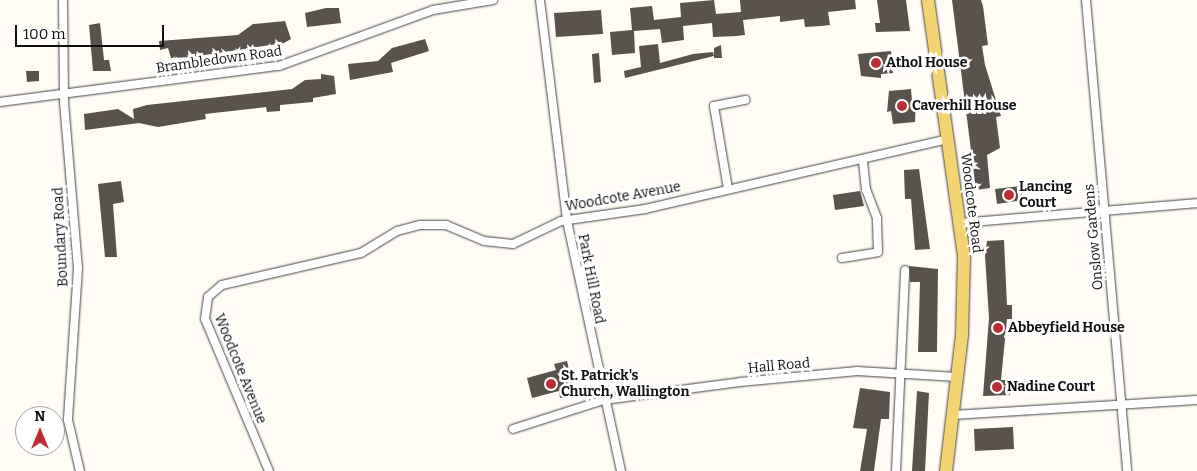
<!DOCTYPE html>
<html>
<head>
<meta charset="utf-8">
<style>
  body { margin:0 }
  #map { position:relative; width:1197px; height:471px; overflow:hidden; background:#fefcf4; font-family:Bitter,serif }
  div>[style] { position:absolute }
  .building>* { inset:0; background:#59524d }
  .roads { filter:drop-shadow(0 0 1px #434343) drop-shadow(0 0 1px #434343) }
  .street>* { height:8px; margin:-4px; padding:0 4px; transform-origin:4px; border-radius:4px; background:#fff }
  .primary>* { height:12px; margin:-6px; padding:0 6px; transform-origin:6px; border-radius:6px; background:#f2d271 }
  .dots>* { width:14px; height:14px; translate:-50% -50%; box-sizing:border-box; border:2px solid #fff; border-radius:50% }
  span { translate:-50% -50%; white-space:nowrap; text-align:center; line-height:1.15; -webkit-text-stroke:5px #fff; paint-order:stroke }
  .street-label { font-size:14px; color:#101010 }
  .poi-label { font-size:14px; color:#101010; font-weight:700 }
  .left { translate:0 -50%; text-align:left }
  .north { position:absolute; left:15px; top:406px; width:50px; height:50px; box-sizing:border-box; background:#fff; border:1px solid #9f9f9f; border-radius:50%; rotate:0deg; font-size:14px; font-weight:700; line-height:20px; text-align:center; color:#101010 }
  .north::after { content:''; display:block; margin:auto; width:18px; height:22px; background:#bb2d35; clip-path:polygon(50% 0,100% 100%,50% 72%,0 100%) }
  .scale { position:absolute; left:15px; top:25px; width:149px; height:22px; box-sizing:border-box; border:2px solid #101010; border-top:0; padding-left:6px; font-size:15px; line-height:18px; white-space:nowrap; color:#101010; -webkit-text-stroke:4px #fff; paint-order:stroke }
</style>
</head>
<body>
<div id="map">
  <div class="building">
    <div style="clip-path:polygon(714px 0,716px 14px,741px 12px,740px 0,855px 0,856px 9px,828px 12px,830px 25px,822px 26px,805px 27px,804px 19px,780px 22px,780px 16px,743px 20px,745px 35px,737px 36px,713px 37px,712px 23px,683px 26px,684px 40px,662px 43px,660px 29px,634px 31px,635px 53px,612px 55px,610px 32px,632px 30px,630px 8px,652px 6px,654px 20px,681px 17px,680px 3px)"></div>
    <div style="clip-path:polygon(877px 0,906px 0,910px 31px,876px 32px,875px 23px,880px 23px)"></div>
    <div style="clip-path:polygon(952px 0,981px 0,983px 6px,988px 45px,982px 46px,985px 65px,1001px 116px,996px 117px,1000px 148px,987px 155px,990px 188px,976px 190px)"></div>
    <div style="clip-path:polygon(326px 8px,339px 8px,341px 23px,307px 27px,305px 13px)"></div>
    <div style="clip-path:polygon(601px 10px,603px 34px,556px 37px,554px 13px)"></div>
    <div style="clip-path:polygon(285px 21px,291px 39px,284px 43px,191px 57px,171px 58px,168px 48px,160px 50px,159px 41px,238px 35px,253px 24px)"></div>
    <div style="clip-path:polygon(100px 23px,104px 60px,109px 60px,111px 71px,93px 71px,89px 25px)"></div>
    <div style="clip-path:polygon(425px 39px,429px 51px,391px 63px,393px 72px,350px 80px,348px 64px,378px 61px,392px 48px)"></div>
    <div style="clip-path:polygon(658px 44px,660px 63px,693px 54px,713px 52px,714px 56px,625px 78px,624px 71px,641px 67px,639px 46px)"></div>
    <div style="clip-path:polygon(721px 45px,722px 58px,714px 58px,714px 48px)"></div>
    <div style="clip-path:polygon(891px 51px,893px 73px,881px 74px,881px 78px,861px 76px,858px 54px)"></div>
    <div style="clip-path:polygon(599px 53px,601px 82px,594px 83px,592px 54px)"></div>
    <div style="clip-path:polygon(26px 71px,39px 71px,39px 81px,27px 82px)"></div>
    <div style="clip-path:polygon(321px 74px,334px 76px,336px 94px,313px 98px,313px 102px,280px 105px,280px 111px,267px 112px,266px 107px,205px 114px,206px 119px,158px 127px,139px 123px,85px 130px,84px 114px,118px 109px,134px 119px,133px 109px,147px 105px,292px 89px,305px 80px,321px 79px)"></div>
    <div style="clip-path:polygon(911px 89px,912px 101px,916px 101px,915px 122px,893px 124px,891px 111px,887px 112px,889px 91px)"></div>
    <div style="clip-path:polygon(919px 169px,930px 249px,915px 250px,911px 199px,905px 199px,904px 170px)"></div>
    <div style="clip-path:polygon(121px 181px,124px 202px,113px 204px,117px 257px,105px 257px,98px 184px)"></div>
    <div style="clip-path:polygon(1021px 186px,1023px 200px,997px 204px,995px 189px)"></div>
    <div style="clip-path:polygon(860px 191px,864px 206px,835px 210px,833px 195px)"></div>
    <div style="clip-path:polygon(1004px 240px,1007px 305px,1012px 305px,1012px 319px,1007px 319px,1001px 380px,1010px 380px,1010px 395px,983px 396px,989px 318px,985px 256px,987px 241px)"></div>
    <div style="clip-path:polygon(909px 266px,938px 269px,937px 352px,918px 352px,920px 282px,910px 282px)"></div>
    <div style="clip-path:polygon(567px 361px,575px 394px,560px 398px,559px 391px,532px 398px,527px 378px,556px 370px,554px 364px)"></div>
    <div style="clip-path:polygon(860px 388px,890px 392px,889px 419px,881px 419px,874px 471px,860px 471px,867px 429px,853px 428px)"></div>
    <div style="clip-path:polygon(917px 391px,929px 393px,925px 471px,912px 471px)"></div>
    <div style="clip-path:polygon(1013px 427px,1014px 449px,975px 451px,974px 429px)"></div>
  </div>
  <div class="roads">
    <div class="street">
      <div style="left:63px;top:0;width:102px;rotate:89.4deg"></div>
      <div style="left:64px;top:102px;width:167px;rotate:85.2deg"></div>
      <div style="left:78px;top:268px;width:152px;rotate:93.8deg"></div>
      <div style="left:68px;top:420px;width:52px;rotate:76.8deg"></div>
      <div style="left:540px;top:0;width:223px;rotate:83deg"></div>
      <div style="left:567px;top:221px;width:256px;rotate:77.8deg"></div>
      <div style="left:1086px;top:0;width:473px;rotate:85deg"></div>
      <div style="left:0;top:102px;width:281px;rotate:-7.4deg"></div>
      <div style="left:279px;top:66px;width:164px;rotate:-20deg"></div>
      <div style="left:433px;top:10px;width:61px;rotate:-9.5deg"></div>
      <div style="left:728px;top:189px;width:84px;rotate:-99.6deg"></div>
      <div style="left:714px;top:106px;width:32px;rotate:-11deg"></div>
      <div style="left:961px;top:223px;width:237px;rotate:-4.8deg"></div>
      <div style="left:842px;top:258px;width:36px;rotate:-9deg"></div>
      <div style="left:878px;top:252px;width:34px;rotate:-92deg"></div>
      <div style="left:877px;top:218px;width:30px;rotate:-111deg"></div>
      <div style="left:866px;top:190px;width:30px;rotate:-96deg"></div>
      <div style="left:953px;top:415px;width:244px;rotate:-3.5deg"></div>
      <div style="left:513px;top:429px;width:96px;rotate:-17.7deg"></div>
      <div style="left:604px;top:400px;width:137px;rotate:-7.5deg"></div>
      <div style="left:740px;top:382px;width:118px;rotate:-5.4deg"></div>
      <div style="left:857px;top:371px;width:100px;rotate:3.4deg"></div>
      <div style="left:269px;top:471px;width:165px;rotate:-112.8deg"></div>
      <div style="left:205px;top:319px;width:22px;rotate:-82deg"></div>
      <div style="left:208px;top:297px;width:18px;rotate:-41deg"></div>
      <div style="left:222px;top:285px;width:143px;rotate:-13deg"></div>
      <div style="left:361px;top:253px;width:42px;rotate:-31.4deg"></div>
      <div style="left:397px;top:231px;width:24px;rotate:-15deg"></div>
      <div style="left:420px;top:225px;width:26px"></div>
      <div style="left:446px;top:225px;width:41px;rotate:22.8deg"></div>
      <div style="left:484px;top:241px;width:29px;rotate:6deg"></div>
      <div style="left:513px;top:244px;width:53px;rotate:-25.6deg"></div>
      <div style="left:561px;top:221px;width:85px;rotate:-8.1deg"></div>
      <div style="left:645px;top:209px;width:311px;rotate:-13deg"></div>
      <div style="left:896px;top:471px;width:201px;rotate:-87.4deg"></div>
    </div>
    <div class="primary">
      <div style="left:928px;top:0;width:260px;rotate:82deg"></div>
      <div style="left:964px;top:257px;width:78px;rotate:91.5deg"></div>
      <div style="left:962px;top:335px;width:137px;rotate:96.7deg"></div>
    </div>
  </div>
  <div class="dots">
    <div style="left:876px;top:63px;background:#bb2d35"></div>
    <div style="left:902px;top:106px;background:#bb2d35"></div>
    <div style="left:1009px;top:195px;background:#bb2d35"></div>
    <div style="left:998px;top:328px;background:#bb2d35"></div>
    <div style="left:551px;top:384px;background:#bb2d35"></div>
    <div style="left:997px;top:387px;background:#bb2d35"></div>
  </div>
  <div class="street-label">
    <span style="left:219px;top:60px;rotate:-8deg">Brambledown Road</span>
    <span style="left:623px;top:197px;rotate:-10deg">Woodcote Avenue</span>
    <span style="left:971px;top:203px;rotate:83deg">Woodcote Road</span>
    <span style="left:61px;top:237px;rotate:-93deg">Boundary Road</span>
    <span style="left:1094px;top:237px;rotate:-95deg">Onslow Gardens</span>
    <span style="left:591px;top:279px;rotate:79deg">Park Hill Road</span>
    <span style="left:779px;top:366px;rotate:-5deg">Hall Road</span>
    <span style="left:240px;top:369px;rotate:68deg">Woodcote Avenue</span>
  </div>
  <div class="poi-label">
    <span class="left" style="left:886px;top:63px">Athol House</span>
    <span class="left" style="left:912px;top:106px">Caverhill House</span>
    <span class="left" style="left:1019px;top:195px">Lancing<br>Court</span>
    <span class="left" style="left:1008px;top:328px">Abbeyfield House</span>
    <span class="left" style="left:561px;top:384px">St. Patrick's<br>Church, Wallington</span>
    <span class="left" style="left:1007px;top:387px">Nadine Court</span>
  </div>
  <div class="north">N</div>
  <div class="scale">100 m</div>
</div>
</body>
</html>
